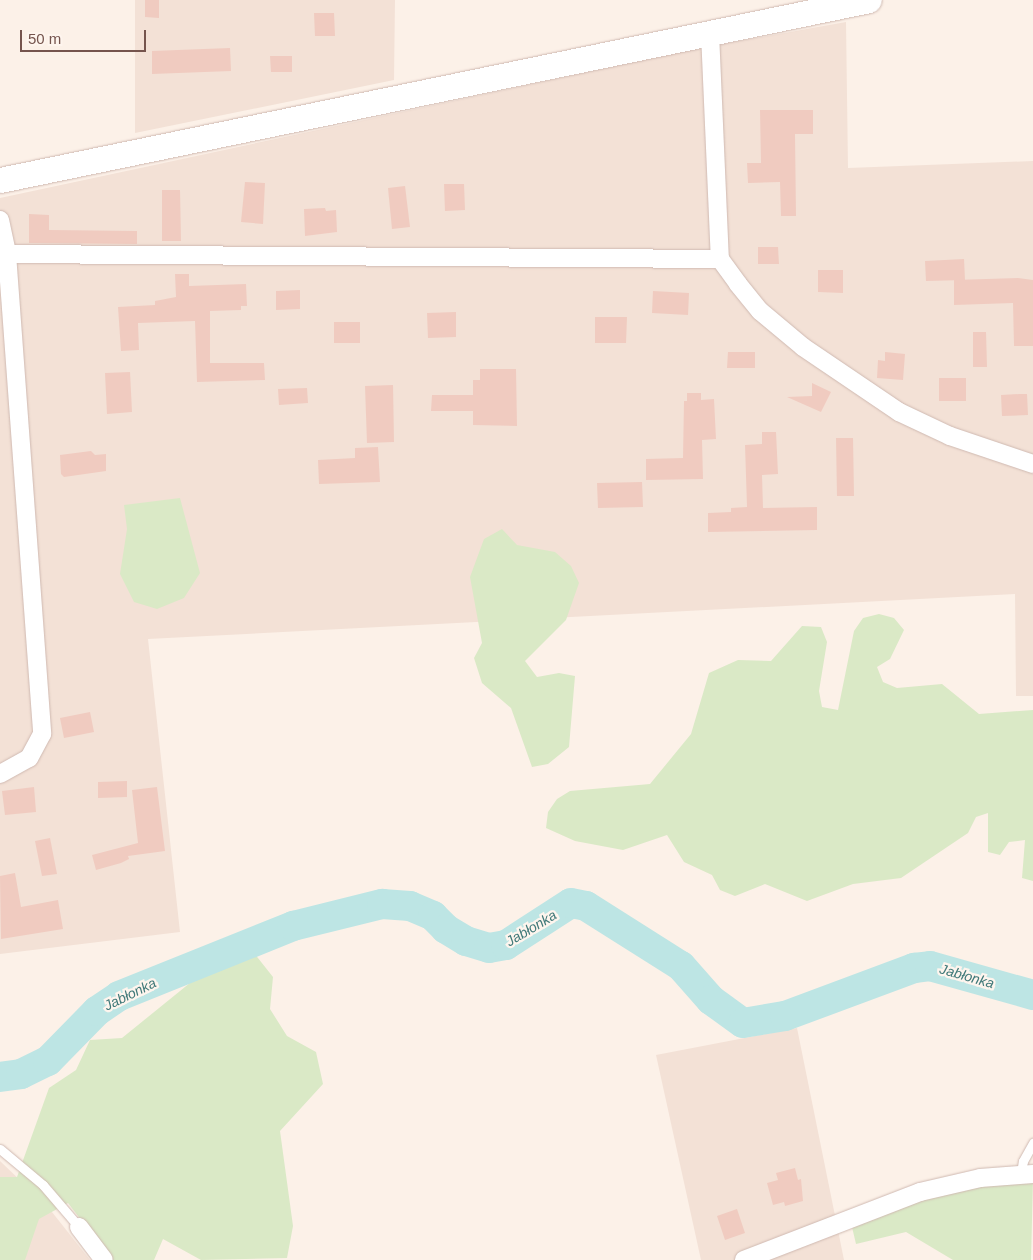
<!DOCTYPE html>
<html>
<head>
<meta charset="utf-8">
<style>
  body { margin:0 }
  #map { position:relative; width:1033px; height:1260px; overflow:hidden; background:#fcf1e8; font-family:Helvetica,sans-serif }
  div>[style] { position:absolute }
  .residential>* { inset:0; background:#f3e1d6 }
  .green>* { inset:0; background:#dae9c6 }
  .river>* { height:30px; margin:-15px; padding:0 15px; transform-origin:15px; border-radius:15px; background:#bde5e4 }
  .building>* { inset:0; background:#f0cbc0 }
  .roads { filter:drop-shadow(0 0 1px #cfb9b1) drop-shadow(0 0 1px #cfb9b1) }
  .service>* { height:9px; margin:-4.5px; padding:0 4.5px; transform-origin:4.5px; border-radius:4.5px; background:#fff }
  .minor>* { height:18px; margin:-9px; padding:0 9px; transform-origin:9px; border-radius:9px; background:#fff }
  .secondary>* { height:25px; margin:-12.5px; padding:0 12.5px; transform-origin:12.5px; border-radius:12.5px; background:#fff }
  span { translate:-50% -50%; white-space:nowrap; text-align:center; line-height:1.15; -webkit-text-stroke:4.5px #fef5ee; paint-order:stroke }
  .water-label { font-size:14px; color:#407979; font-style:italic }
  .scale { position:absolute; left:20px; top:30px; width:126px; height:22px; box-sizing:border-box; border:2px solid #75544d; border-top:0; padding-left:6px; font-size:15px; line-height:18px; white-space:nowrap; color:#75544d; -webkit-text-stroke:4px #fef5ee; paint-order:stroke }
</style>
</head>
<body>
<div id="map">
  <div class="residential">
    <div style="clip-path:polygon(135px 0,395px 0,394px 80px,135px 133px)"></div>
    <div style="clip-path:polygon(846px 22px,848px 168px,1033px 161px,1033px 696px,1016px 696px,1015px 594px,148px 639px,180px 932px,0 954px,0 198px,700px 48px)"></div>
    <div style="clip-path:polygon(797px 1028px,844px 1260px,701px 1260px,656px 1055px)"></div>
    <div style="clip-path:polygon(0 1161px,48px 1207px,90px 1260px,0 1260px)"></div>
  </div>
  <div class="green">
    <div style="clip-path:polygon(180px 498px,200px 573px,184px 598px,157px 609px,134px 602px,120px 574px,127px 529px,124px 505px)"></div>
    <div style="clip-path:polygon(502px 529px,517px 545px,555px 552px,571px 566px,579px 583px,566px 620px,525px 661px,537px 677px,559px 673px,575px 676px,569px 747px,548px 764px,532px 767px,511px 708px,482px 683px,474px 658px,482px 643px,470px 577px,484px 539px)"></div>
    <div style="clip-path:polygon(879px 614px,894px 618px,904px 630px,890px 659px,877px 667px,883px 682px,897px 688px,942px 684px,979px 714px,1033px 710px,1033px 881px,1022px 878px,1025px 840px,1009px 842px,1000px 855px,988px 852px,988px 813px,976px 817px,968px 833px,901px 878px,853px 884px,807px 901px,765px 884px,735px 896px,720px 890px,712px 875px,684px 862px,667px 835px,623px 850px,575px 841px,546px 828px,548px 812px,557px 799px,570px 791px,650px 784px,691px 734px,709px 673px,738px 660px,771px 661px,802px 626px,821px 627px,827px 642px,819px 691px,822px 707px,838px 710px,854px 631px,863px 618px)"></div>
    <div style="clip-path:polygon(254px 953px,273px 977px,270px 1009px,287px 1036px,316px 1052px,323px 1084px,280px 1131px,293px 1226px,287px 1258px,201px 1260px,163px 1239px,154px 1260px,112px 1260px,68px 1203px,39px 1219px,25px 1260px,0 1260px,0 1177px,17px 1177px,49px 1088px,76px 1070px,90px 1040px,122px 1038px,201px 974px)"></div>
    <div style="clip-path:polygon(1033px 1178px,1031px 1260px,953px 1260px,906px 1232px,856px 1244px,852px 1227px,918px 1196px)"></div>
  </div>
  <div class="river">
    <div style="left:0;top:1077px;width:21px;rotate:-8deg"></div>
    <div style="left:21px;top:1074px;width:30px;rotate:-26deg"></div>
    <div style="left:48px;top:1061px;width:70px;rotate:-45.6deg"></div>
    <div style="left:97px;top:1011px;width:27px;rotate:-34deg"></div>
    <div style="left:119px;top:996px;width:188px;rotate:-21.9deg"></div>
    <div style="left:293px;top:926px;width:92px;rotate:-13.9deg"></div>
    <div style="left:382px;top:904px;width:28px;rotate:4deg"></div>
    <div style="left:410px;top:906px;width:25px;rotate:23deg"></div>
    <div style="left:433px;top:916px;width:18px;rotate:45deg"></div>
    <div style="left:446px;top:929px;width:23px;rotate:31deg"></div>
    <div style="left:466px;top:941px;width:24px;rotate:17deg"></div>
    <div style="left:489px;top:948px;width:17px;rotate:-10deg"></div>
    <div style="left:506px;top:945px;width:77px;rotate:-32.9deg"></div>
    <div style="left:571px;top:903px;width:15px;rotate:11deg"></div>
    <div style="left:586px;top:906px;width:112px;rotate:32.3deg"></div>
    <div style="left:681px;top:966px;width:45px;rotate:48.6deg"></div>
    <div style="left:711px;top:1000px;width:39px;rotate:36deg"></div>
    <div style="left:743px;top:1023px;width:43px;rotate:-9.5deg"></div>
    <div style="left:785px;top:1016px;width:138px;rotate:-20.4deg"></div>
    <div style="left:914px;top:968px;width:16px;rotate:-7deg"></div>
    <div style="left:930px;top:966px;width:107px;rotate:15.7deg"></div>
  </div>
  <div class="building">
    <div style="clip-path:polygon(145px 0,159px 0,159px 18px,145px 17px)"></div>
    <div style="clip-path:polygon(314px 13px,334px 13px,335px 36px,315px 36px)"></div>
    <div style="clip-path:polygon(230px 48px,231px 71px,152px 74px,152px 51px)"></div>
    <div style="clip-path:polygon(270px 56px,292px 56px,292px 72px,271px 72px)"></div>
    <div style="clip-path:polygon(760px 110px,813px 110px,813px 134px,795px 134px,796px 216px,781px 216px,780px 182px,748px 183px,747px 163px,761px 163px)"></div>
    <div style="clip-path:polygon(245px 182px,265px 183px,263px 224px,241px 222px)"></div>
    <div style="clip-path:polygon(444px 184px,464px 184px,465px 210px,445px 211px)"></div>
    <div style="clip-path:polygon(405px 186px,410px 227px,392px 229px,388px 188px)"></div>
    <div style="clip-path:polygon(162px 190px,180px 190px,181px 241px,162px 241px)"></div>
    <div style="clip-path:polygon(325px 208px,326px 211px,336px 210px,337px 232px,305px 236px,304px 209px)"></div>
    <div style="clip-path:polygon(29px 214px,49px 215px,49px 230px,137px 231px,137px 244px,29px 243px)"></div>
    <div style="clip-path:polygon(758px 247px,778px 247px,779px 264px,758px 264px)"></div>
    <div style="clip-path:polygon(964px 259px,965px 280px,926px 281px,925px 261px)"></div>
    <div style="clip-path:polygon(818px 270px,843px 270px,843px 293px,818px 292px)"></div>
    <div style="clip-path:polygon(175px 274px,189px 274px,189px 286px,246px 284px,247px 306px,241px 306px,241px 310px,210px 311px,210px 363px,264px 363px,265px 380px,197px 382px,195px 321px,138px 323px,139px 350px,121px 351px,118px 307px,155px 305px,155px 301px,176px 297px)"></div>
    <div style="clip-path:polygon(1018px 278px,1033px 280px,1033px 346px,1014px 346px,1013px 303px,954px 305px,954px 280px)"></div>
    <div style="clip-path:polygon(300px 290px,300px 309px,276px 310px,276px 291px)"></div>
    <div style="clip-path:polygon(653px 291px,689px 293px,688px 315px,652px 313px)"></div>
    <div style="clip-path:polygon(456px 312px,456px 337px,428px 338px,427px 313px)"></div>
    <div style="clip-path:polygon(595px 317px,627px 317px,626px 343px,595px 343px)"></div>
    <div style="clip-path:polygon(334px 322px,360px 322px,360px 343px,334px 343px)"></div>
    <div style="clip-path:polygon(973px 332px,986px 332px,987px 367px,973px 367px)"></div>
    <div style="clip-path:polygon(728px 352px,755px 352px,755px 368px,727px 368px)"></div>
    <div style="clip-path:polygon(885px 352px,905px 354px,903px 380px,877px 378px,878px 360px,885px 361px)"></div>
    <div style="clip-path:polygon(480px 369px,516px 369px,517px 426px,473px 425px,473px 411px,431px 411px,432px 395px,473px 395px,473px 380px,480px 380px)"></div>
    <div style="clip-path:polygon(130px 372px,132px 412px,107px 414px,105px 373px)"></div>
    <div style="clip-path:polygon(939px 378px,966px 378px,966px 401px,939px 401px)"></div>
    <div style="clip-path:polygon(812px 383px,831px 392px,821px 412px,787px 397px,812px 396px)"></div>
    <div style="clip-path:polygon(393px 385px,394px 442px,367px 443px,365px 386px)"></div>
    <div style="clip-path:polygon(307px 388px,308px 403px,279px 405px,278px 389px)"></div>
    <div style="clip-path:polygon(687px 393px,701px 393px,701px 400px,714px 399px,716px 439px,702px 440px,703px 479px,646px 480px,646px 459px,683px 458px,684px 401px,687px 401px)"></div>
    <div style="clip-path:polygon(1020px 394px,1027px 394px,1028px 415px,1002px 416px,1001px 395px)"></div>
    <div style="clip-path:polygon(762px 432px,776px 432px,778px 474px,762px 475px,763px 508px,817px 507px,817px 530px,708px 532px,708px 513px,731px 512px,731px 508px,747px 507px,745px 445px,762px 444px)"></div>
    <div style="clip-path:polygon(836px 438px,853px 438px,854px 496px,837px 496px)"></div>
    <div style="clip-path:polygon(378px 447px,380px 482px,319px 484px,318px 460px,355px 458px,355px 448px)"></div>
    <div style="clip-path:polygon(91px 451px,95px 455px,106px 454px,106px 471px,64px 477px,61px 474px,60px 455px)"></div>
    <div style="clip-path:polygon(642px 482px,643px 507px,598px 508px,597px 483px)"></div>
    <div style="clip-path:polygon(90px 712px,94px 732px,64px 738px,60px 718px)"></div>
    <div style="clip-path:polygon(127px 781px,127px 797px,98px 798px,98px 782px)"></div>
    <div style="clip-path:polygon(34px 787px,36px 812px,5px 815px,2px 791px)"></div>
    <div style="clip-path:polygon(157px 787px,165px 851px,128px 856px,129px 859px,121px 863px,96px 870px,92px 855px,138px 843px,132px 790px)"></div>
    <div style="clip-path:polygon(50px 838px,57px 874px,42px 876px,35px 841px)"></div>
    <div style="clip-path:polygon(15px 873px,21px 907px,58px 900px,63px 929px,1px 939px,0 876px)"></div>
    <div style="clip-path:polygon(795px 1168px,798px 1180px,801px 1179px,803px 1201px,785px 1206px,784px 1202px,773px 1205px,767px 1183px,778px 1180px,776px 1173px)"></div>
    <div style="clip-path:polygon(737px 1209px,745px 1233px,725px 1240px,717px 1216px)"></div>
  </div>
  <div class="roads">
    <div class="service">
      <div style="left:0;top:1149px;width:56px;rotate:39.9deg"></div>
      <div style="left:43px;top:1185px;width:55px;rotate:49.4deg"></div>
      <div style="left:1021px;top:1173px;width:12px;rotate:-81deg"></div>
      <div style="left:1023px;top:1161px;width:21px;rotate:-61deg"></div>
    </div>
    <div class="minor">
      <div style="left:710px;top:33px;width:226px;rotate:87.5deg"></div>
      <div style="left:720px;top:259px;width:31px;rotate:54deg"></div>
      <div style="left:738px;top:284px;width:35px;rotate:51deg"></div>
      <div style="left:760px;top:311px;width:56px;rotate:39.9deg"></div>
      <div style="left:803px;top:347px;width:116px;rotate:34.1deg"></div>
      <div style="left:899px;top:412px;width:56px;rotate:25.2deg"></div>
      <div style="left:950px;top:436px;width:88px;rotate:18.6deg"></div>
      <div style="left:0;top:220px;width:35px;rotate:78deg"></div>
      <div style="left:7px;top:254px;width:481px;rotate:85.8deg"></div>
      <div style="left:42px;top:734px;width:27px;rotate:118deg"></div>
      <div style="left:29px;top:758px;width:33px;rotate:151deg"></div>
      <div style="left:7px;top:254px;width:713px;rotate:0.4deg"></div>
      <div style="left:79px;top:1227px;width:41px;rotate:52.9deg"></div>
      <div style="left:744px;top:1260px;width:189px;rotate:-21.1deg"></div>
      <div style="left:920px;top:1192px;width:62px;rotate:-13.1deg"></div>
      <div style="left:980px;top:1178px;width:53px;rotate:-4.3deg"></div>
    </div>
    <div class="secondary">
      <div style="left:0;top:180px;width:887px;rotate:-11.7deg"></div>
    </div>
  </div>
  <div class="water-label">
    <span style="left:531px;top:928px;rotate:-31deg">Jabłonka</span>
    <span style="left:967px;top:976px;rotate:16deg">Jabłonka</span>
    <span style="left:130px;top:994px;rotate:-26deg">Jabłonka</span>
  </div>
  <div class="scale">50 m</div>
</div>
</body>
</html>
